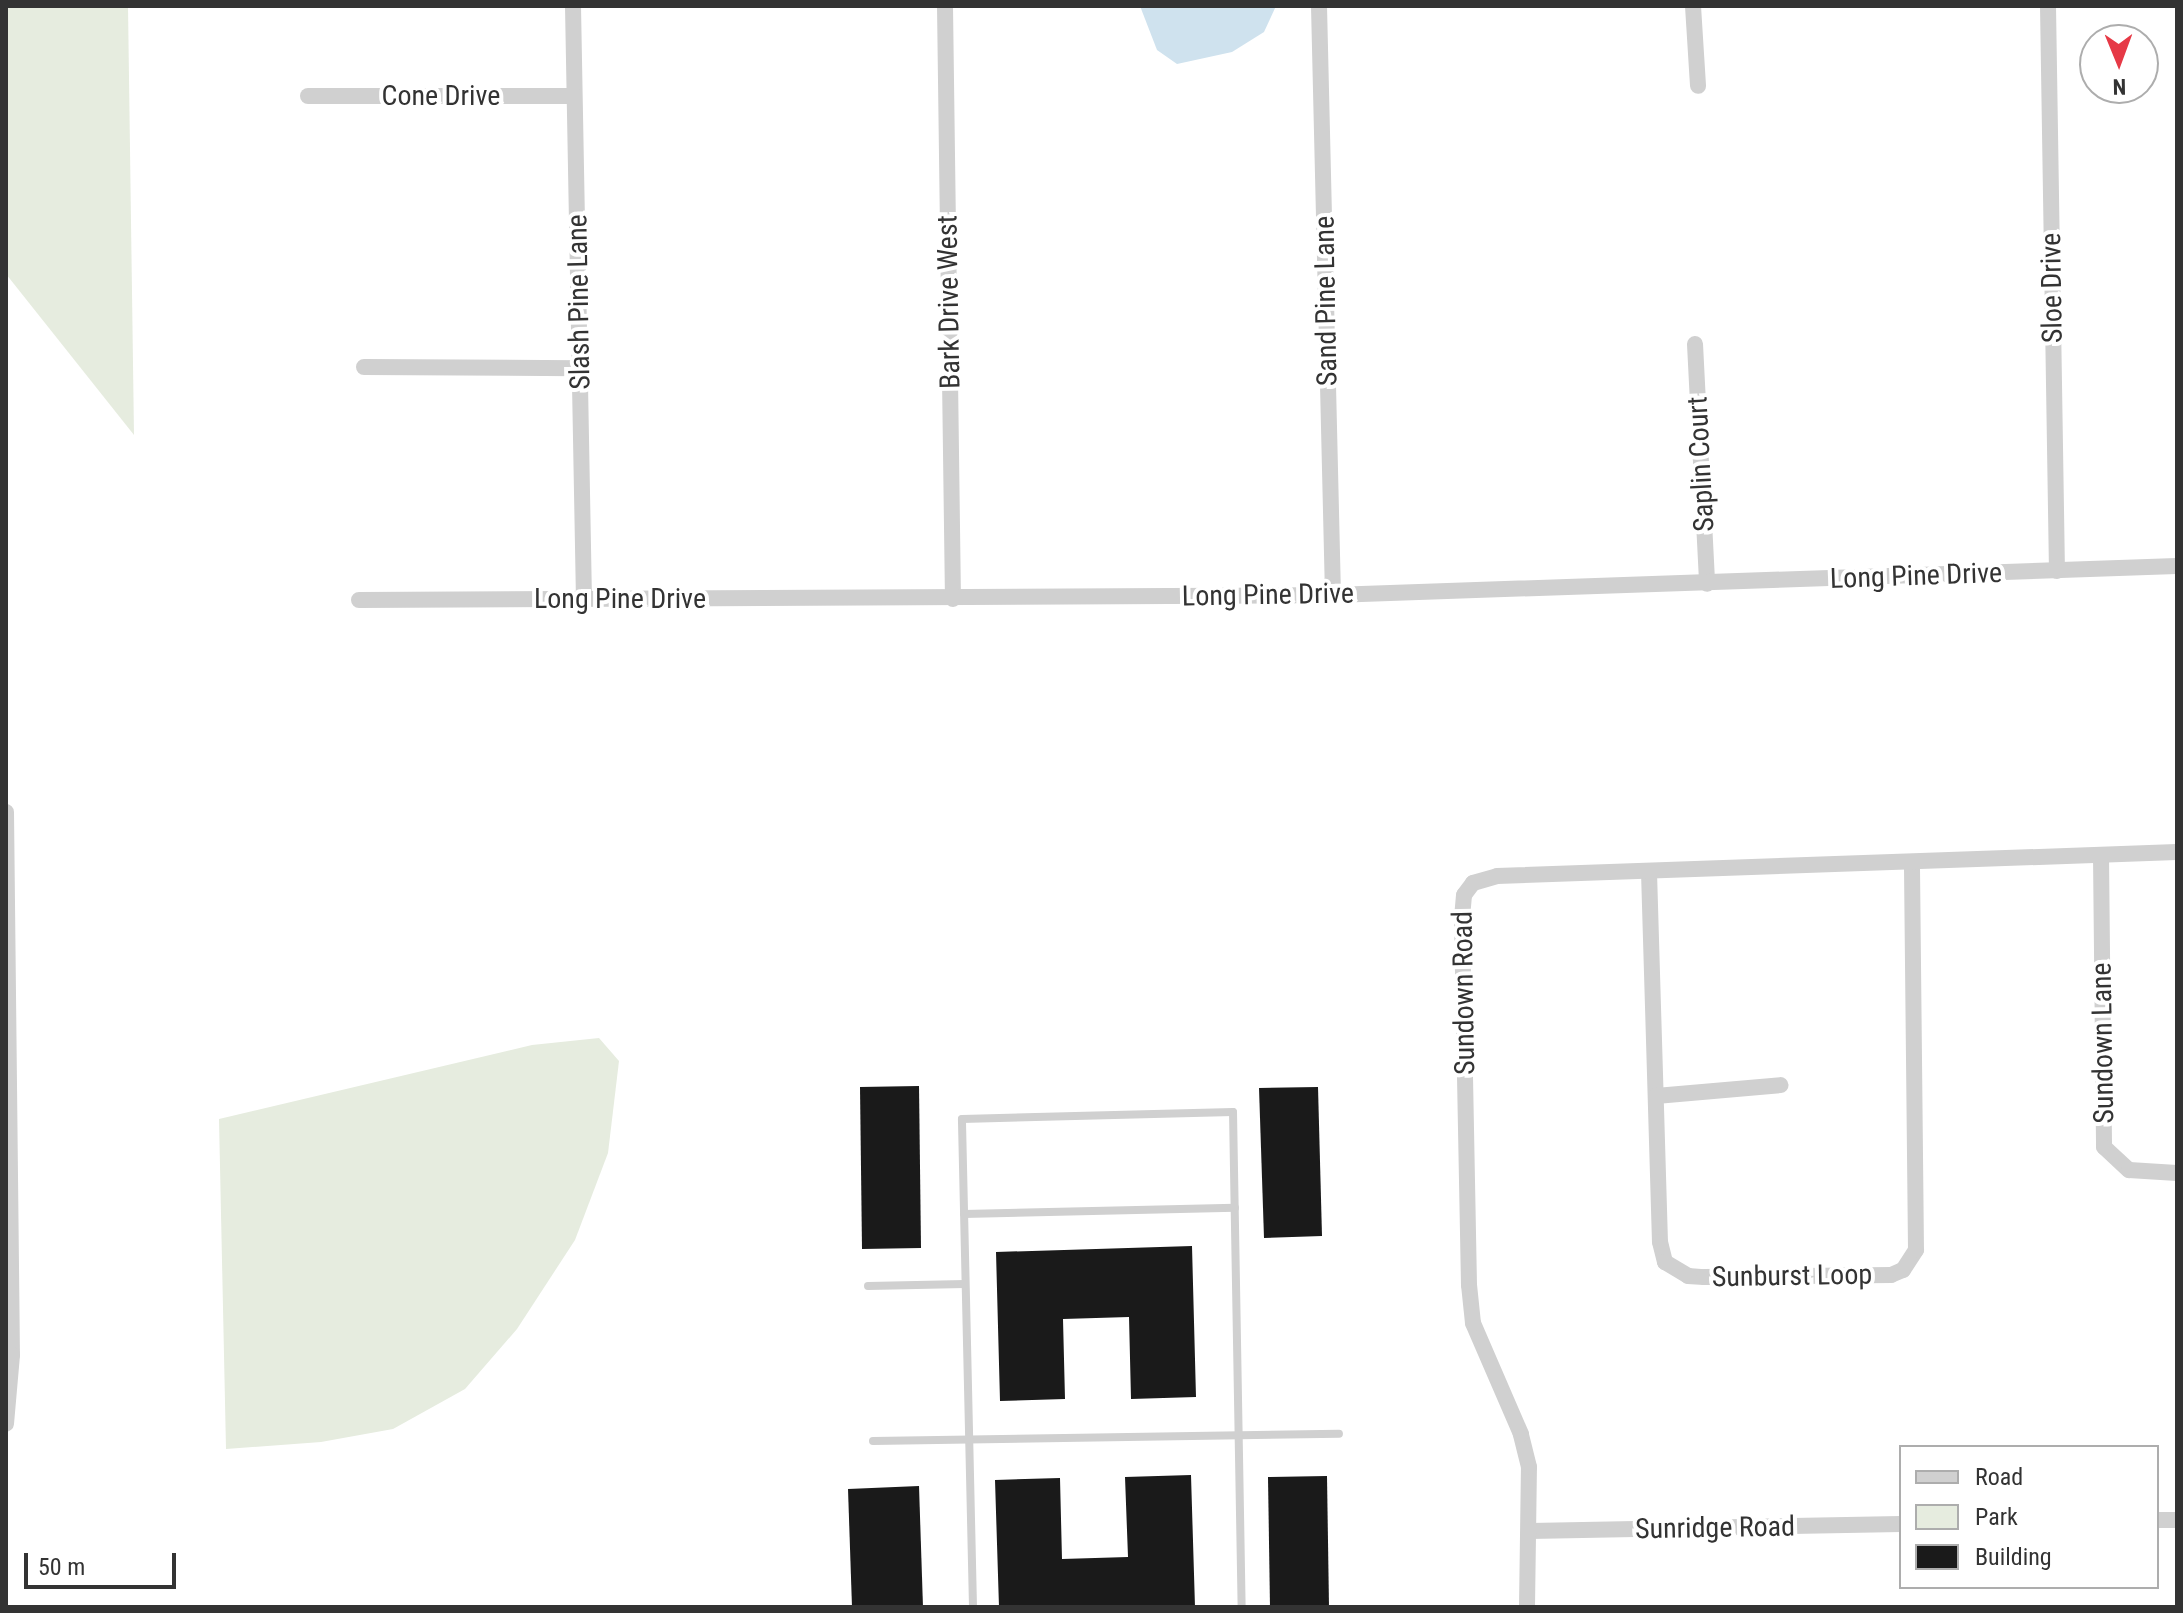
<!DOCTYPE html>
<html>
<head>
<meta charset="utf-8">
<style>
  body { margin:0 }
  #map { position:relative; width:2183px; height:1613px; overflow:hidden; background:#fff; font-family:"Roboto Condensed",sans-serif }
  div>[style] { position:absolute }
  .green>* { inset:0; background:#e6ecdf }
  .water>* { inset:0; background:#cfe2ee }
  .building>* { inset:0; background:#1a1a1a }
  .lane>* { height:8px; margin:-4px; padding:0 4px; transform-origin:4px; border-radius:4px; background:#d0d0d0 }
  .street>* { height:16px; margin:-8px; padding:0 8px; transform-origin:8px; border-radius:8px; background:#d0d0d0 }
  span { translate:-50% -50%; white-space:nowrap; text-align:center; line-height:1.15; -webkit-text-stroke:8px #fff; paint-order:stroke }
  .street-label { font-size:28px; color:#333 }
  .frame { position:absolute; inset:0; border:8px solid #333; pointer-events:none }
  .legend { position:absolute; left:1899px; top:1445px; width:260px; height:144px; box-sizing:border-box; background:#fff; border:2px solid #adadad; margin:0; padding:10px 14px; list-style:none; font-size:24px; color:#333 }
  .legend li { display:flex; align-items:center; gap:16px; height:40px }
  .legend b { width:40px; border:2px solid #adadad }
  .north { position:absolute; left:2079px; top:24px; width:80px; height:80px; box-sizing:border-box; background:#fff; border:2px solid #adadad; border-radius:50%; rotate:179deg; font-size:22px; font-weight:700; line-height:32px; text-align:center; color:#333 }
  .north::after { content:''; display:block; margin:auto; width:28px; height:36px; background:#e63946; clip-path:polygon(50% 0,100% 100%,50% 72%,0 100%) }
  .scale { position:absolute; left:24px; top:1553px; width:152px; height:36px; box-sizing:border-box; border:4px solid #333; border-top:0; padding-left:10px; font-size:24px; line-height:28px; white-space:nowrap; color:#333; -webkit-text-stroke:6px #fff; paint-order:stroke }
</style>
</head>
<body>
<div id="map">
  <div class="green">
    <div style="clip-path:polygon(6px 6px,128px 6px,134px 435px,6px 274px)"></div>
    <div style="clip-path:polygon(599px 1038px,619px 1061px,608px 1153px,575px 1240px,517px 1329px,465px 1389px,393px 1429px,321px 1442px,226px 1449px,219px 1119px,532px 1045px)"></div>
  </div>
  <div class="water">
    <div style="clip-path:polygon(1140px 6px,1276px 6px,1264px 32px,1232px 52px,1177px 64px,1157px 50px)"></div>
  </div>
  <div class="building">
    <div style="clip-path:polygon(919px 1086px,921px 1248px,862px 1249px,860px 1087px)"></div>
    <div style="clip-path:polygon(1318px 1087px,1322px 1236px,1264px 1238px,1259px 1088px)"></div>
    <div style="clip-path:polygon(1192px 1246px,1196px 1397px,1131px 1399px,1129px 1317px,1063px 1319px,1065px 1399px,1000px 1401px,996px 1252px)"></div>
    <div style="clip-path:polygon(1191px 1475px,1195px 1607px,999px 1607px,995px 1480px,1060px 1478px,1062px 1559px,1128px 1557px,1125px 1477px)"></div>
    <div style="clip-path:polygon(1327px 1476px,1329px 1607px,1270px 1607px,1268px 1477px)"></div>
    <div style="clip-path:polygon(919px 1486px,923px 1607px,852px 1607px,848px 1489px)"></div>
  </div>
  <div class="lane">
    <div style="left:964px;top:1214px;width:271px;rotate:-1.3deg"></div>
    <div style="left:868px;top:1286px;width:97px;rotate:-1.2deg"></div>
    <div style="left:873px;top:1441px;width:466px;rotate:-0.9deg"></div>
    <div style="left:973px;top:1607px;width:488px;rotate:-91.3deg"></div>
    <div style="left:962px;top:1119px;width:271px;rotate:-1.5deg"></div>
    <div style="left:1233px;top:1112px;width:495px;rotate:89deg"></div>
  </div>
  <div class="street">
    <div style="left:573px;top:6px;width:592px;rotate:88.94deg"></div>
    <div style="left:945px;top:6px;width:593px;rotate:89.23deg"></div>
    <div style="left:1319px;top:6px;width:589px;rotate:88.64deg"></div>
    <div style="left:1693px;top:6px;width:80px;rotate:86.4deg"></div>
    <div style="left:2048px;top:6px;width:565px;rotate:89.09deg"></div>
    <div style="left:308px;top:96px;width:266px"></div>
    <div style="left:1695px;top:344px;width:240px;rotate:87.1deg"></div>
    <div style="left:364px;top:367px;width:216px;rotate:0.3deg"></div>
    <div style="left:359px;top:600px;width:974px;rotate:-0.29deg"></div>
    <div style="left:1333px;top:595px;width:844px;rotate:-1.97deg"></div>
    <div style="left:6px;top:812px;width:543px;rotate:89.37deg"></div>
    <div style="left:12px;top:1355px;width:69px;rotate:95deg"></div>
    <div style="left:2101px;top:856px;width:291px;rotate:89.4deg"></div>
    <div style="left:2104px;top:1147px;width:34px;rotate:43deg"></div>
    <div style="left:2129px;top:1170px;width:48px;rotate:3.6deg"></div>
    <div style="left:1649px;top:872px;width:370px;rotate:88.3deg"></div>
    <div style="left:1660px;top:1242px;width:21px;rotate:76deg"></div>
    <div style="left:1665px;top:1262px;width:27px;rotate:31deg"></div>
    <div style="left:1688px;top:1276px;width:16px;rotate:4deg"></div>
    <div style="left:1704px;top:1277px;width:187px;rotate:-0.6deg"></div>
    <div style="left:1891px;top:1275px;width:13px;rotate:-23deg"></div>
    <div style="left:1903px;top:1270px;width:24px;rotate:-57deg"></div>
    <div style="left:1916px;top:1250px;width:386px;rotate:-90.6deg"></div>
    <div style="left:1656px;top:1096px;width:125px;rotate:-5deg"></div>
    <div style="left:2157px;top:1520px;width:20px"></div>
    <div style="left:1530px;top:1531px;width:371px;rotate:-1.1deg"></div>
    <div style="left:1527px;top:1607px;width:140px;rotate:-89.2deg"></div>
    <div style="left:1529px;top:1467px;width:34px;rotate:-104deg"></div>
    <div style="left:1521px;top:1434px;width:121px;rotate:-113.4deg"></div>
    <div style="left:1473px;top:1323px;width:38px;rotate:-96deg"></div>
    <div style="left:1469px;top:1285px;width:367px;rotate:-91.1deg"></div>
    <div style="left:1462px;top:918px;width:23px;rotate:-85deg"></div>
    <div style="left:1464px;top:895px;width:15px;rotate:-53deg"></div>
    <div style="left:1473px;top:883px;width:25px;rotate:-16deg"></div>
    <div style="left:1497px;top:876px;width:680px;rotate:-2.02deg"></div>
  </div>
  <div class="street-label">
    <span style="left:441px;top:96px">Cone Drive</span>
    <span style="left:2052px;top:288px;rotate:-91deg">Sloe Drive</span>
    <span style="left:1326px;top:301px;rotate:-91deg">Sand Pine Lane</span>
    <span style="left:579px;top:302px;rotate:-91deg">Slash Pine Lane</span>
    <span style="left:949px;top:302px;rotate:-91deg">Bark Drive West</span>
    <span style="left:1701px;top:464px;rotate:-93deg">Saplin Court</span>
    <span style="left:1916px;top:576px;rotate:-2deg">Long Pine Drive</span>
    <span style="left:1268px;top:595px;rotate:-1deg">Long Pine Drive</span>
    <span style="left:620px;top:599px">Long Pine Drive</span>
    <span style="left:1464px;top:993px;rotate:-91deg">Sundown Road</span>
    <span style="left:2103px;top:1043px;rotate:-91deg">Sundown Lane</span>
    <span style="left:1792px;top:1276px;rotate:-1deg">Sunburst Loop</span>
    <span style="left:1715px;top:1528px;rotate:-1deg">Sunridge Road</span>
  </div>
  <div class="frame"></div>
  <ul class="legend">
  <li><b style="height:10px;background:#d0d0d0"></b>Road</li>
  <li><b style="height:22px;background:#e6ecdf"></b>Park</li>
  <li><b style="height:22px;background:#1a1a1a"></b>Building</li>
  </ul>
  <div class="north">N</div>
  <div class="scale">50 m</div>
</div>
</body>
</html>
